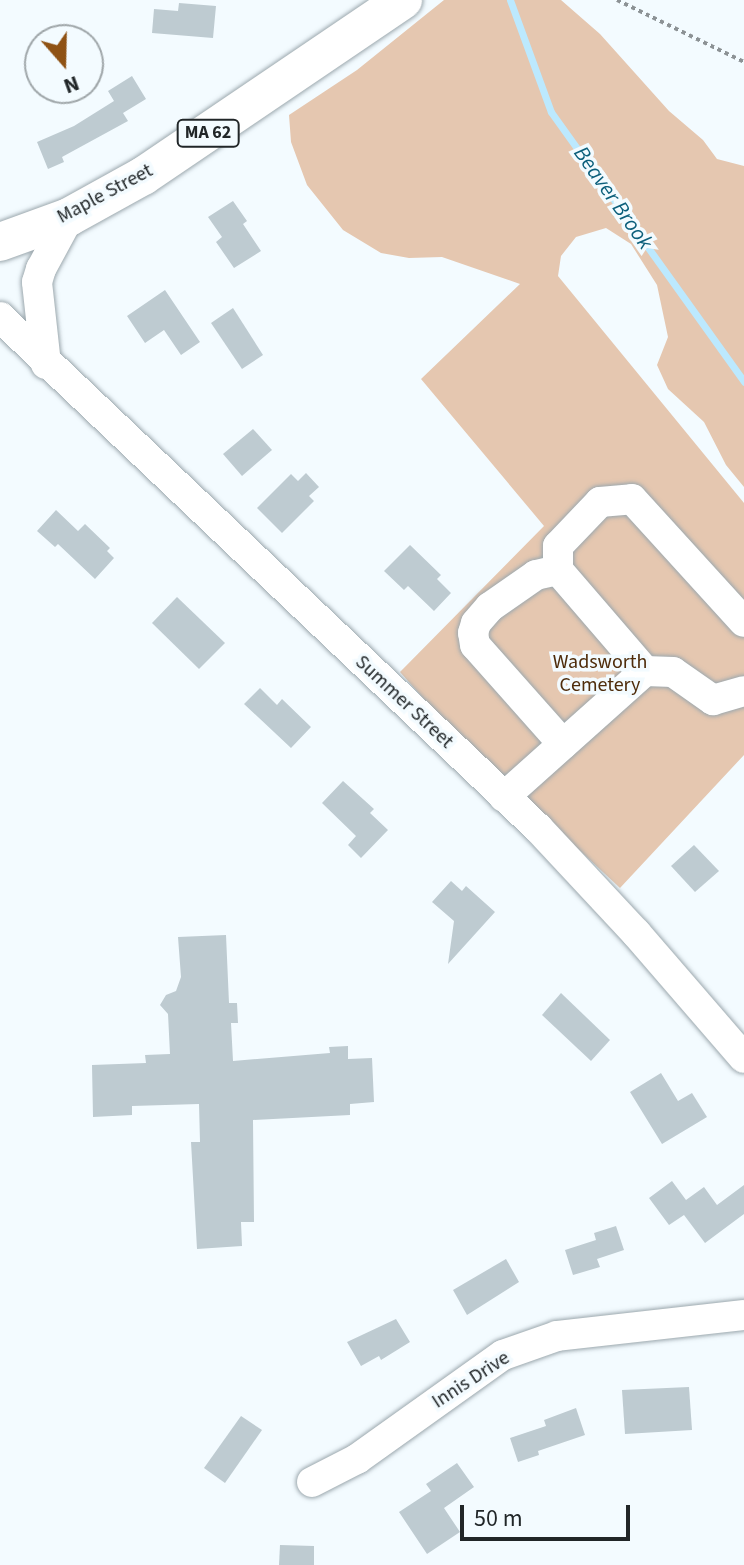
<!DOCTYPE html>
<html>
<head>
<meta charset="utf-8">
<style>
  body { margin:0 }
  #map { position:relative; width:744px; height:1565px; overflow:hidden; background:#f3fbff; font-family:"Source Sans 3",sans-serif }
  div>[style] { position:absolute }
  .green>* { inset:0; background:#e5c7b0 }
  .stream>* { height:7px; margin:-3.5px; padding:0 3.5px; transform-origin:3.5px; border-radius:3.5px; background:#bce9fe }
  .building>* { inset:0; background:#becbd1 }
  .path>* { height:4px; margin-top:-2px; transform-origin:0; background:repeating-linear-gradient(90deg,#8c9295 0 4px,transparent 0 8px) }
  .roads { filter:drop-shadow(0 0 2px #9ca8ae) drop-shadow(0 0 2px #9ca8ae) }
  .minor>* { height:30px; margin:-15px; padding:0 15px; transform-origin:15px; border-radius:15px; background:#fff }
  .major>* { height:38px; margin:-19px; padding:0 19px; transform-origin:19px; border-radius:19px; background:#fff }
  span { translate:-50% -50%; white-space:nowrap; text-align:center; line-height:1.15; -webkit-text-stroke:7px #f3fbff; paint-order:stroke }
  .shield-label span { padding:2px 6px; background:#f3fbff; border:2px solid; border-radius:6px; -webkit-text-stroke-width:0 }
  .shield-label { font-size:18px; color:#212628; font-weight:700 }
  .street-label { font-size:20px; color:#212628 }
  .park-label { font-size:20px; color:#4e2c0b }
  .water-label { font-size:22px; color:#0c5f7b; font-style:italic }
  .north { position:absolute; left:24px; top:24px; width:80px; height:80px; box-sizing:border-box; background:#f3fbff; border:2px solid #9fa6a9; border-radius:50%; rotate:160deg; font-size:22px; font-weight:700; line-height:32px; text-align:center; color:#212628 }
  .north::after { content:''; display:block; margin:auto; width:28px; height:36px; background:#8f5214; clip-path:polygon(50% 0,100% 100%,50% 72%,0 100%) }
  .scale { position:absolute; left:460px; top:1505px; width:170px; height:36px; box-sizing:border-box; border:4px solid #212628; border-top:0; padding-left:10px; font-size:24px; line-height:28px; white-space:nowrap; color:#212628; -webkit-text-stroke:6px #f3fbff; paint-order:stroke }
</style>
</head>
<body>
<div id="map">
  <div class="green">
    <div style="clip-path:polygon(444px 0,561px 0,600px 34px,669px 111px,703px 140px,717px 159px,744px 166px,744px 487px,726px 465px,704px 422px,668px 389px,657px 365px,668px 337px,657px 285px,631px 244px,606px 228px,576px 237px,561px 256px,558px 276px,744px 503px,744px 755px,620px 888px,454px 733px,400px 672px,544px 526px,421px 379px,520px 284px,442px 257px,409px 258px,381px 253px,343px 230px,307px 185px,291px 142px,289px 115px,357px 70px)"></div>
  </div>
  <div class="stream">
    <div style="left:510px;top:0;width:119px;rotate:69.9deg"></div>
    <div style="left:551px;top:112px;width:332px;rotate:54.4deg"></div>
  </div>
  <div class="building">
    <div style="clip-path:polygon(179px 3px,216px 6px,213px 38px,152px 33px,154px 9px,178px 11px)"></div>
    <div style="clip-path:polygon(132px 76px,146px 99px,123px 113px,128px 121px,62px 157px,64px 162px,48px 169px,37px 142px,74px 126px,114px 101px,108px 91px)"></div>
    <div style="clip-path:polygon(233px 201px,247px 221px,243px 224px,261px 251px,234px 268px,216px 242px,222px 237px,208px 217px)"></div>
    <div style="clip-path:polygon(165px 290px,200px 342px,181px 355px,164px 330px,145px 343px,127px 316px)"></div>
    <div style="clip-path:polygon(233px 308px,263px 355px,242px 369px,211px 323px)"></div>
    <div style="clip-path:polygon(253px 429px,272px 450px,242px 476px,223px 454px)"></div>
    <div style="clip-path:polygon(306px 473px,319px 487px,309px 496px,314px 501px,282px 533px,257px 508px,291px 474px,298px 481px)"></div>
    <div style="clip-path:polygon(56px 510px,78px 531px,85px 524px,110px 548px,107px 551px,114px 558px,95px 579px,58px 544px,55px 547px,37px 531px)"></div>
    <div style="clip-path:polygon(410px 545px,441px 575px,437px 579px,451px 593px,434px 611px,408px 586px,404px 590px,384px 571px)"></div>
    <div style="clip-path:polygon(177px 597px,225px 643px,199px 669px,152px 623px)"></div>
    <div style="clip-path:polygon(260px 688px,277px 705px,282px 699px,311px 727px,291px 748px,244px 704px)"></div>
    <div style="clip-path:polygon(343px 781px,374px 809px,370px 813px,388px 830px,361px 858px,348px 845px,356px 836px,322px 803px)"></div>
    <div style="clip-path:polygon(694px 845px,719px 871px,695px 892px,671px 866px)"></div>
    <div style="clip-path:polygon(451px 881px,462px 891px,466px 886px,495px 912px,448px 964px,454px 921px,432px 902px)"></div>
    <div style="clip-path:polygon(226px 935px,229px 1003px,237px 1003px,238px 1023px,231px 1023px,233px 1061px,330px 1053px,329px 1047px,348px 1046px,348px 1059px,372px 1058px,374px 1102px,350px 1104px,350px 1115px,253px 1120px,254px 1222px,241px 1222px,242px 1246px,197px 1249px,191px 1142px,200px 1142px,199px 1104px,132px 1106px,132px 1115px,93px 1117px,92px 1065px,146px 1063px,145px 1055px,170px 1054px,168px 1014px,160px 1005px,166px 995px,176px 991px,181px 977px,178px 937px)"></div>
    <div style="clip-path:polygon(561px 993px,610px 1040px,591px 1061px,542px 1015px)"></div>
    <div style="clip-path:polygon(661px 1073px,678px 1101px,692px 1093px,707px 1117px,662px 1144px,630px 1092px)"></div>
    <div style="clip-path:polygon(672px 1181px,686px 1200px,704px 1187px,717px 1205px,744px 1185px,744px 1214px,705px 1243px,684px 1215px,669px 1225px,649px 1198px)"></div>
    <div style="clip-path:polygon(616px 1226px,624px 1250px,597px 1259px,600px 1267px,573px 1275px,565px 1250px,596px 1240px,594px 1233px)"></div>
    <div style="clip-path:polygon(506px 1259px,519px 1282px,467px 1315px,453px 1290px)"></div>
    <div style="clip-path:polygon(396px 1319px,410px 1342px,381px 1360px,379px 1356px,361px 1366px,347px 1342px)"></div>
    <div style="clip-path:polygon(689px 1387px,692px 1430px,625px 1434px,622px 1390px)"></div>
    <div style="clip-path:polygon(576px 1408px,585px 1435px,538px 1451px,539px 1455px,518px 1462px,510px 1438px,546px 1426px,544px 1420px)"></div>
    <div style="clip-path:polygon(241px 1416px,262px 1430px,225px 1483px,204px 1468px)"></div>
    <div style="clip-path:polygon(457px 1463px,474px 1487px,444px 1508px,460px 1532px,427px 1554px,399px 1512px,431px 1491px,426px 1484px)"></div>
    <div style="clip-path:polygon(280px 1545px,314px 1546px,314px 1565px,279px 1565px)"></div>
  </div>
  <div class="path">
    <div style="left:617px;top:0;width:141px;rotate:26deg"></div>
  </div>
  <div class="roads">
    <div class="minor">
      <div style="left:0;top:317px;width:742px;rotate:43.53deg"></div>
      <div style="left:538px;top:828px;width:144px;rotate:47deg"></div>
      <div style="left:636px;top:933px;width:165px;rotate:49.2deg"></div>
      <div style="left:46px;top:364px;width:82px;rotate:-96.3deg"></div>
      <div style="left:37px;top:282px;width:14px;rotate:-73deg"></div>
      <div style="left:41px;top:269px;width:59px;rotate:-61.7deg"></div>
      <div style="left:558px;top:570px;width:133px;rotate:49.3deg"></div>
      <div style="left:645px;top:671px;width:28px;rotate:2deg"></div>
      <div style="left:673px;top:672px;width:49px;rotate:35deg"></div>
      <div style="left:713px;top:700px;width:32px;rotate:-16deg"></div>
      <div style="left:563px;top:744px;width:132px;rotate:-131.6deg"></div>
      <div style="left:475px;top:645px;width:12px;rotate:-99deg"></div>
      <div style="left:473px;top:633px;width:10px;rotate:-73deg"></div>
      <div style="left:476px;top:623px;width:21px;rotate:-49deg"></div>
      <div style="left:490px;top:607px;width:56px;rotate:-34.8deg"></div>
      <div style="left:536px;top:575px;width:23px;rotate:-13deg"></div>
      <div style="left:558px;top:570px;width:24px;rotate:-90deg"></div>
      <div style="left:558px;top:546px;width:61px;rotate:-46.3deg"></div>
      <div style="left:600px;top:502px;width:32px;rotate:-5deg"></div>
      <div style="left:632px;top:499px;width:166px;rotate:47.7deg"></div>
      <div style="left:504px;top:797px;width:189px;rotate:-41.8deg"></div>
      <div style="left:312px;top:1482px;width:51px;rotate:-27.1deg"></div>
      <div style="left:357px;top:1459px;width:179px;rotate:-35.5deg"></div>
      <div style="left:503px;top:1355px;width:57px;rotate:-19.4deg"></div>
      <div style="left:557px;top:1336px;width:188px;rotate:-6.4deg"></div>
    </div>
    <div class="major">
      <div style="left:0;top:242px;width:73px;rotate:-19.9deg"></div>
      <div style="left:69px;top:217px;width:85px;rotate:-29deg"></div>
      <div style="left:143px;top:176px;width:314px;rotate:-34.1deg"></div>
    </div>
  </div>
  <div class="shield-label">
    <span style="left:208px;top:133px">MA 62</span>
  </div>
  <div class="street-label">
    <span style="left:105px;top:194px;rotate:-28deg">Maple Street</span>
    <span style="left:404px;top:702px;rotate:43deg">Summer Street</span>
    <span style="left:471px;top:1380px;rotate:-33deg">Innis Drive</span>
  </div>
  <div class="park-label">
    <span style="left:600px;top:674px">Wadsworth<br>Cemetery</span>
  </div>
  <div class="water-label">
    <span style="left:613px;top:198px;rotate:55deg">Beaver Brook</span>
  </div>
  <div class="north">N</div>
  <div class="scale">50 m</div>
</div>
</body>
</html>
